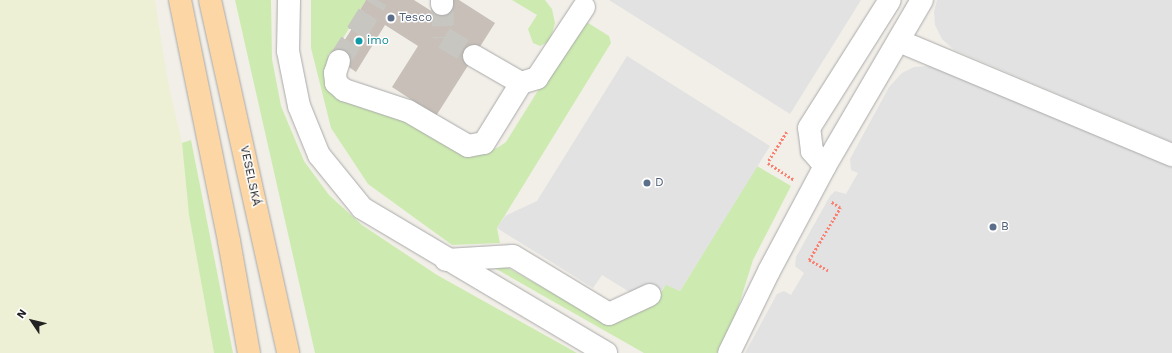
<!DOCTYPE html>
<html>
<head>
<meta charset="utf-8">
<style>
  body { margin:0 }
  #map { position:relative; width:1172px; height:353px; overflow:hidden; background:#f2efe9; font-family:"Work Sans",sans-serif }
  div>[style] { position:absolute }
  .farmland>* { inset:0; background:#eef0d5 }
  .grass>* { inset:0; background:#cdebb0 }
  .parking>* { inset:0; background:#e2e2e2 }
  .building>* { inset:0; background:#c7bfb8 }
  .minor-tunnel>* { height:22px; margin-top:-11px; transform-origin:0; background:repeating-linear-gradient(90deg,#c8c6c1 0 22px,transparent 0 33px) }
  .path>* { height:2.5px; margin-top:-1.25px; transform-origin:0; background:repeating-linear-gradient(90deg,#fa8072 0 2px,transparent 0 4px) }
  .roads { filter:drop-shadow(0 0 1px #a9a9a9) drop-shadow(0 0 1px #a9a9a9) }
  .minor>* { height:22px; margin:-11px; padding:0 11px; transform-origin:11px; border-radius:11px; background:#fff }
  .major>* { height:22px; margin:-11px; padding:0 11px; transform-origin:11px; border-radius:11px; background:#fcd6a4 }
  .dots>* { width:11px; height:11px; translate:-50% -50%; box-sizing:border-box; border:2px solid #fff; border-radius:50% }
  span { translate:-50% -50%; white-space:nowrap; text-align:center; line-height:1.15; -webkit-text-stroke:3px #fff; paint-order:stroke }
  .service-label { font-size:12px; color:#4e5e75 }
  .left { translate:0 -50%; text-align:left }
  .culture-label { font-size:12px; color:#0d838f }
  .street-label { font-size:12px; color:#222 }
  .north { position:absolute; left:12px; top:301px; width:40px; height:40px; -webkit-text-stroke:3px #fff; paint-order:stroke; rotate:305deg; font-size:11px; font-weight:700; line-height:16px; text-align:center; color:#222 }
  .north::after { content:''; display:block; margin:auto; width:14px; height:18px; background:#222; clip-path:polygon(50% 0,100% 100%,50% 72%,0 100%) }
</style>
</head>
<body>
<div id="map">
  <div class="farmland">
    <div style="clip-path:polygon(0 0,155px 0,167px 77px,182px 143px,189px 215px,214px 353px,0 353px)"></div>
  </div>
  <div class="grass">
    <div style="clip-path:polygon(235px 0,271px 0,272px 59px,281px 106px,304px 161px,329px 195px,362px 225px,437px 275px,577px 353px,315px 353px)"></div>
    <div style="clip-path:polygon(311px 0,366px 0,336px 50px,328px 54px,332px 60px,327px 71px,485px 152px,497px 148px,506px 142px,580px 23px,585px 21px,609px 36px,611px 43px,497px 228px,500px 243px,452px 245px,368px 184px,331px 128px,311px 48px)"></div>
    <div style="clip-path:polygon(512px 0,545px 0,552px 9px,555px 23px,550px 41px,540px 46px,533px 43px,528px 29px,537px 15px)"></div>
    <div style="clip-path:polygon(191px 140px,233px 353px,214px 353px,189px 215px,182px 143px)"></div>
    <div style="clip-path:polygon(757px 166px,791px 186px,753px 260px,731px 330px,717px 353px,644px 353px,491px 266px,499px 263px,594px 316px,658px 297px,666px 284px,680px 291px)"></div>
  </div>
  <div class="parking">
    <div style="clip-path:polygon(609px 0,861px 0,790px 114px)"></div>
    <div style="clip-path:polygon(937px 0,1172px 0,1172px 142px,954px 50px,942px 39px,935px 25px,934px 12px)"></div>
    <div style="clip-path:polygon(627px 56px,770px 146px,680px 291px,666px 285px,649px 304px,602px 275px,593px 288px,497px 228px,505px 216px,537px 201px)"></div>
    <div style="clip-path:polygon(931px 66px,1172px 167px,1172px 353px,745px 353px,777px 294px,784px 291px,791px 295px,804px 273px,795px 266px,796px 257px,830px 196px,835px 191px,846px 194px,858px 173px,851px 170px,850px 159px,889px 87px,902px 73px,914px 67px)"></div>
  </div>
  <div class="building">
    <div style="clip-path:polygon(366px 0,414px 0,436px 14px,445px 0,459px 0,495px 23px,436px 116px,392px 87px,418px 46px,385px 25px,356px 72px,334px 57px,363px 11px,360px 10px)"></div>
  </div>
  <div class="minor-tunnel">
    <div style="left:442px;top:4px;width:34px;rotate:87deg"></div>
    <div style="left:444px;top:38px;width:35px;rotate:31deg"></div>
    <div style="left:339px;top:61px;width:72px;rotate:-58.1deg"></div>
  </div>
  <div class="path">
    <div style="left:787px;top:132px;width:36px;rotate:122deg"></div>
    <div style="left:768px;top:163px;width:31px;rotate:33deg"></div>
    <div style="left:828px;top:271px;width:22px;rotate:-150deg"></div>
    <div style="left:809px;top:260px;width:61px;rotate:-59.2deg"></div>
    <div style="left:840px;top:208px;width:11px;rotate:-146deg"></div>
  </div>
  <div class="roads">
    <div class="minor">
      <div style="left:289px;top:0;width:51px;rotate:91.1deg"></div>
      <div style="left:288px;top:51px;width:56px;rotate:78.7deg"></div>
      <div style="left:299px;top:106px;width:53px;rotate:67.8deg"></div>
      <div style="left:319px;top:155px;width:68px;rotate:50.9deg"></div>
      <div style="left:362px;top:208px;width:284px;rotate:30.7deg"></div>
      <div style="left:442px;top:4px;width:4px;rotate:-90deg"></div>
      <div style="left:899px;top:41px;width:296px;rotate:22.7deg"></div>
      <div style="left:474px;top:56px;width:54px;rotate:29.9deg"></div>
      <div style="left:521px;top:83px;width:17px;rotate:-17deg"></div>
      <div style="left:537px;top:78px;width:85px;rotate:-56.5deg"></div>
      <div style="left:339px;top:61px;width:13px;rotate:108deg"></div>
      <div style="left:335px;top:73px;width:10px;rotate:84deg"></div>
      <div style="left:336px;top:83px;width:11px;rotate:41deg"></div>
      <div style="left:344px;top:90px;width:67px;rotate:18.2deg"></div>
      <div style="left:408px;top:111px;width:69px;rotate:30.3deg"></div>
      <div style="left:468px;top:146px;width:16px;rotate:-11deg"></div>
      <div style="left:484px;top:143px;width:70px;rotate:-58.3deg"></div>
      <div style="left:825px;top:166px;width:20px;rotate:-131deg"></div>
      <div style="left:812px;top:151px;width:23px;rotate:-97deg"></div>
      <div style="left:809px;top:128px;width:151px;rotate:-57.7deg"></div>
      <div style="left:446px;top:260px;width:67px;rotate:-3.4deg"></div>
      <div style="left:513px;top:256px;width:112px;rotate:31.1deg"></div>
      <div style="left:609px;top:314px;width:45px;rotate:-24.9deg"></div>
      <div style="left:729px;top:353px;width:91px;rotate:-64deg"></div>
      <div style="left:769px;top:271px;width:119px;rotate:-61.9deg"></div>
      <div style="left:825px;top:166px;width:192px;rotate:-59.7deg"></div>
    </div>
    <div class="major">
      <div style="left:180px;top:0;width:246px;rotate:78.5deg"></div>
      <div style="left:229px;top:241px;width:114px;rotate:79.9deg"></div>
      <div style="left:210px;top:0;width:362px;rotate:77.5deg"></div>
    </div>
  </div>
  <div class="dots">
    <div style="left:391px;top:18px;background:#5c6f8a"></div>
    <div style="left:359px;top:41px;background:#0f9aa8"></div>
    <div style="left:647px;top:183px;background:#5c6f8a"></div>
    <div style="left:993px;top:227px;background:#5c6f8a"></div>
  </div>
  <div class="service-label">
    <span class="left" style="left:399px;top:18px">Tesco</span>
    <span class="left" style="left:655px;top:183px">D</span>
    <span class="left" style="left:1001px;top:227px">B</span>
  </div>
  <div class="culture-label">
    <span class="left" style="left:367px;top:41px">imo</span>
  </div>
  <div class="street-label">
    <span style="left:250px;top:176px;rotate:78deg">VESELSKÁ</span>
  </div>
  <div class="north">N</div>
</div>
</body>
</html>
